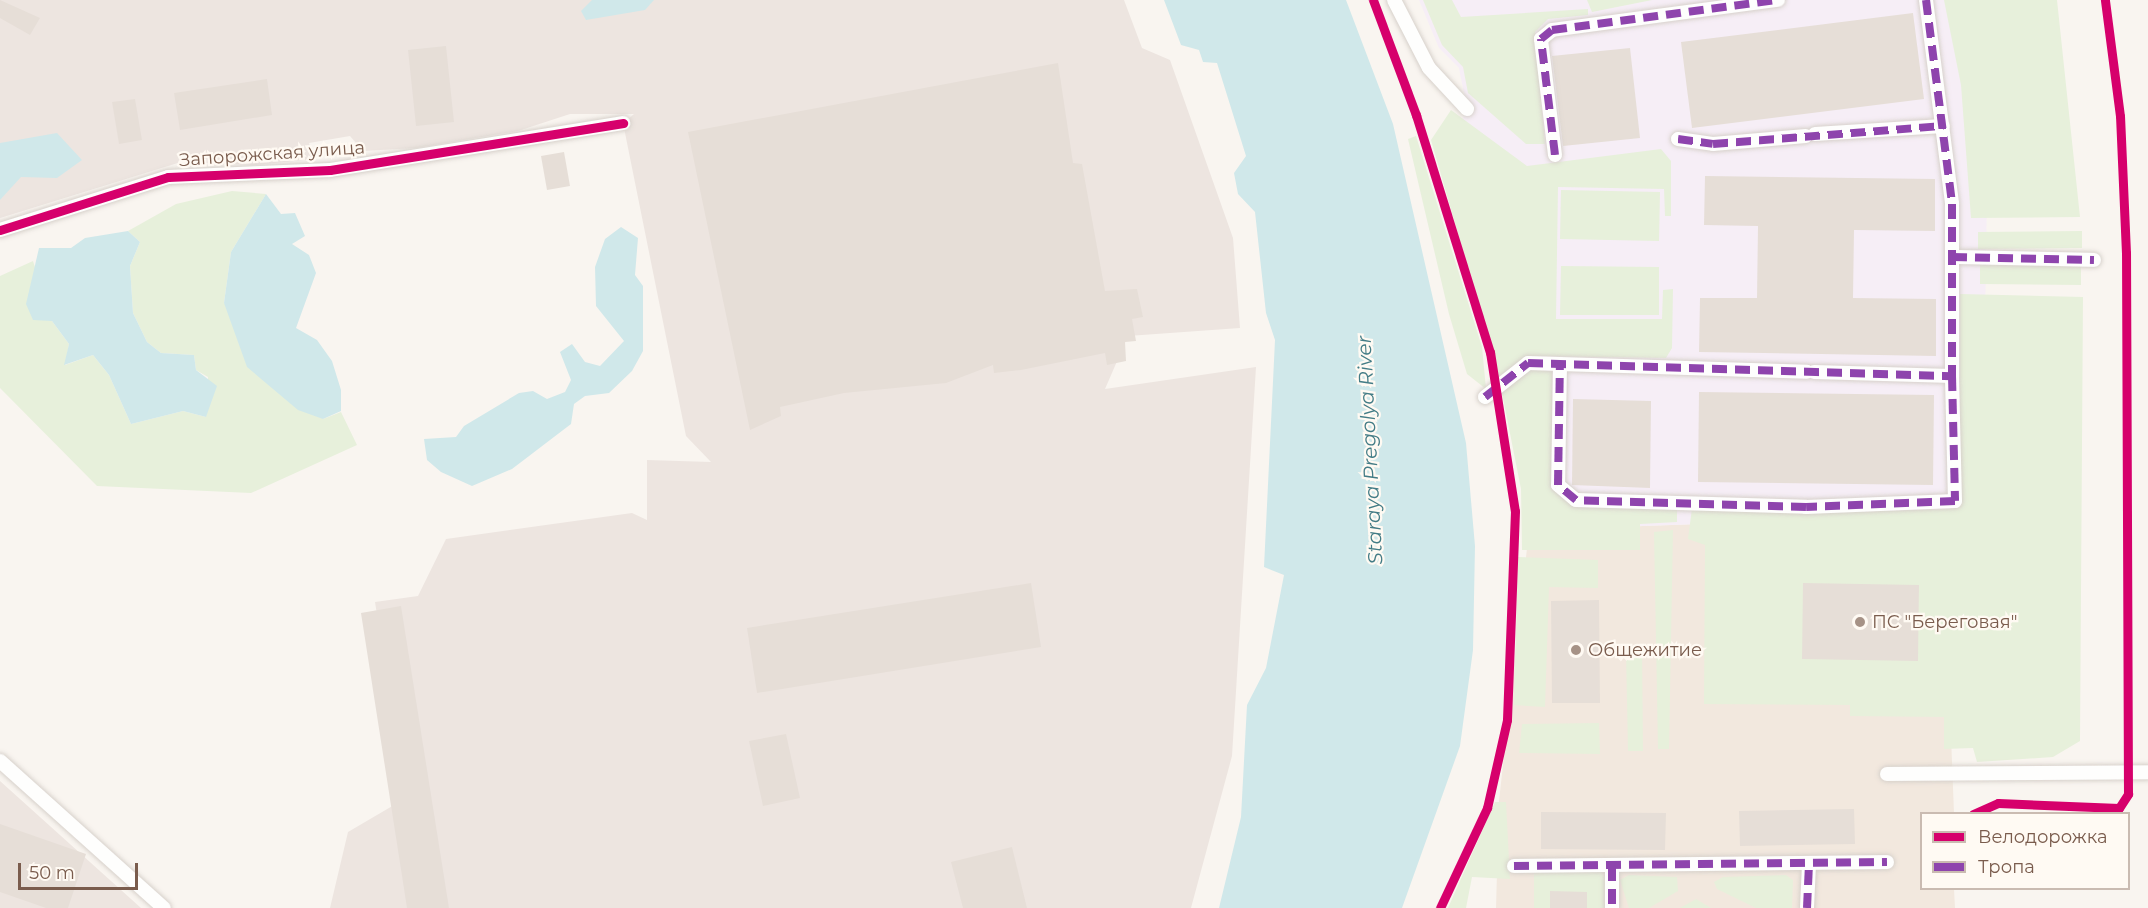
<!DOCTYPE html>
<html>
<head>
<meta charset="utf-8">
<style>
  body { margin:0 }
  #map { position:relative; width:2148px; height:908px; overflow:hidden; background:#f9f5f0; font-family:Montserrat,sans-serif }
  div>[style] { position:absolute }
  .residential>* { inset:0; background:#f2e8de }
  .industrial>* { inset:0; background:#ede5e0 }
  .education>* { inset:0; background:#f6eef6 }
  .green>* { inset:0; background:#e7f0db }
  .water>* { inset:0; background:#d0e8ea }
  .building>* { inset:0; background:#e6ded7 }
  .roads { filter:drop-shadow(0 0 2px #d7d1cb) drop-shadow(0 0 2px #d7d1cb) }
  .street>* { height:14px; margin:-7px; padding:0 7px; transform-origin:7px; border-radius:7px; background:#fefefd }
  .quiet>* { height:8px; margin-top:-4px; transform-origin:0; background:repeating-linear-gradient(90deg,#8e44ad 0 15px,transparent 0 23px) }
  .cycleway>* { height:9px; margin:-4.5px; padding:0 4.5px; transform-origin:4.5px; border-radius:4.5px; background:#d6006c }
  .dots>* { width:16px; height:16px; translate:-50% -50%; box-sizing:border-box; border:3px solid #fffaf3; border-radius:50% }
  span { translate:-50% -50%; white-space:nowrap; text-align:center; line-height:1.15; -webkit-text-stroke:4.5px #fffaf3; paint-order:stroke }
  .street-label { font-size:18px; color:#7a5c4d }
  .poi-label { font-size:18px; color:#7a5c4d }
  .left { translate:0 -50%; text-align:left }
  .water-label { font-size:20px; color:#437c86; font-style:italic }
  .legend { position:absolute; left:1920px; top:812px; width:210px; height:78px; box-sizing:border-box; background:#fffaf3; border:2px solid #cabbb1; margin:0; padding:8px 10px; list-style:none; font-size:18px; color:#7a5c4d }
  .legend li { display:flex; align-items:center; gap:12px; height:30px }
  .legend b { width:30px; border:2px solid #cabbb1 }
  .scale { position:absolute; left:18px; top:863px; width:120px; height:27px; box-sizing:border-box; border:3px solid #7a5c4d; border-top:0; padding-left:8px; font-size:18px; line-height:21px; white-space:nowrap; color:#7a5c4d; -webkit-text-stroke:4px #fffaf3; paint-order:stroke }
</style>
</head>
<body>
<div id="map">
  <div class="residential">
    <div style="clip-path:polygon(1700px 524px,1950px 711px,1954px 813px,1922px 814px,1922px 888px,1954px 889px,1955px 908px,1496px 908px,1499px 801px,1529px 530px)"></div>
  </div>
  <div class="industrial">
    <div style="clip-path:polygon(0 0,1124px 0,1142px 48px,1170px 60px,1233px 238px,1240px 328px,1128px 336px,1105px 389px,1256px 367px,1232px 756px,1191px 908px,330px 908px,348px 832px,406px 798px,375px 602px,418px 596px,446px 539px,632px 513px,647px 520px,647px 460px,711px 462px,686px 436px,623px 123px,634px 114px,570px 114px,518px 131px,416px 148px,363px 151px,350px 136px,309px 143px,314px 159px,255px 165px,181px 162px,0 218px)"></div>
    <div style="clip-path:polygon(0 781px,141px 908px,0 908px)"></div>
  </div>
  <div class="education">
    <div style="clip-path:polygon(1419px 0,1968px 0,1987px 193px,1982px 525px,1700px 524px,1529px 530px,1527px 458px,1504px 329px,1458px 128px,1467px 109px,1459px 68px,1439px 48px)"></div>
  </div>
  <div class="green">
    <div style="clip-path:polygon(1423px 0,1452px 0,1461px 17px,1588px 9px,1588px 15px,1548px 19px,1535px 32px,1545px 144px,1526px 144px,1468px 93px,1463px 67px,1442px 45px)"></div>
    <div style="clip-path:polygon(1587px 0,1652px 0,1592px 12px)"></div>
    <div style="clip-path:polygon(1944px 0,2057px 0,2080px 217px,1971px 218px,1961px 85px)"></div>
    <div style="clip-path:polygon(1451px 110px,1527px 166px,1661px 149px,1671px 161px,1671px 216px,1665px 216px,1664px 189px,1558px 187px,1556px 319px,1662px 319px,1663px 290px,1673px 289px,1672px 348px,1666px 358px,1528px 356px,1499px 376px,1431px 140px)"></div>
    <div style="clip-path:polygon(1416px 136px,1482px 347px,1486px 389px,1467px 374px,1449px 314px,1408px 139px)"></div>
    <div style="clip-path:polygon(1561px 190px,1660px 192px,1659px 241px,1560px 239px)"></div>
    <div style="clip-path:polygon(232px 191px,266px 194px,231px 252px,224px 303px,323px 419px,341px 412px,357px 445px,251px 493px,97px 486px,0 388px,0 276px,33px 261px,52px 321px,69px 344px,65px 365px,93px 355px,109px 375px,131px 424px,183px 411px,206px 417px,208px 377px,196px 370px,194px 355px,161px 353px,147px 342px,133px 313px,130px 266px,140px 242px,128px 231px,176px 204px)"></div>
    <div style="clip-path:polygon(2082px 231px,2082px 248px,1978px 249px,1978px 232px)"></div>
    <div style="clip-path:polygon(1980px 265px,2081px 266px,2081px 285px,1980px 284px)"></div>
    <div style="clip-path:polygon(1561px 266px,1659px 267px,1659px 315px,1560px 315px)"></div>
    <div style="clip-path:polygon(1960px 294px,2083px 297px,2080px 741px,2053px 757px,1977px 762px,1973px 748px,1944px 749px,1944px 717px,1850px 716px,1850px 705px,1704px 704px,1705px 545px,1688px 539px,1692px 508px,1810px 513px,1950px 509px,1960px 502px)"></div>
    <div style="clip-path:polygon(1531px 367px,1552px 372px,1553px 487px,1571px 505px,1677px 506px,1677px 522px,1640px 524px,1640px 550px,1522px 550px,1521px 489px,1502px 393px)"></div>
    <div style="clip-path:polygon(1673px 530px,1669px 749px,1658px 749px,1654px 532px)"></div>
    <div style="clip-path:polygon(1518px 557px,1598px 560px,1598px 588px,1549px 587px,1545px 707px,1514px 705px)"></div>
    <div style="clip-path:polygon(1642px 649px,1643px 751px,1628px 751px,1626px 651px)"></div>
    <div style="clip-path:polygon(1599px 723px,1600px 754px,1519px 753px,1522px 724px)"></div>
    <div style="clip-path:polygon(1495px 802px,1506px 802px,1510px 879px,1472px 877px,1466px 908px,1448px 908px)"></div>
    <div style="clip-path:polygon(1600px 871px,1605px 878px,1605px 908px,1534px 908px,1534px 872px)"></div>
    <div style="clip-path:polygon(1629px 875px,1677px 877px,1678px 891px,1649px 908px,1629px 908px,1620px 880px)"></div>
    <div style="clip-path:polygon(1786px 875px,1793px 880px,1792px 908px,1756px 908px,1717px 889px,1714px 882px,1723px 877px)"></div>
    <div style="clip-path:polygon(1696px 899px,1711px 908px,1680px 908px)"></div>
  </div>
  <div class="water">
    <div style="clip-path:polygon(592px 0,654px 0,645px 10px,586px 20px,581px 11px)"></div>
    <div style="clip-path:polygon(1164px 0,1346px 0,1393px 124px,1466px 443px,1475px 546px,1473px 650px,1460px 746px,1402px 908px,1219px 908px,1241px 817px,1247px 705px,1266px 668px,1284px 575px,1264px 567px,1275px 340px,1266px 313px,1255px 212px,1238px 194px,1234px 173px,1246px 156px,1217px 63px,1203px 62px,1199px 50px,1181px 45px)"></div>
    <div style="clip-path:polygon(57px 133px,82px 160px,57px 178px,21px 177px,0 200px,0 143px)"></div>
    <div style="clip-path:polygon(266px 194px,281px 214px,295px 213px,305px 236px,292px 244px,309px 255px,316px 273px,296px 328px,317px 340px,332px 361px,341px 390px,341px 411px,323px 419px,298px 410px,247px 367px,224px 303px,231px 252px)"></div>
    <div style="clip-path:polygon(621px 227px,638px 238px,635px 275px,643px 286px,643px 351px,632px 371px,609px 393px,585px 396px,574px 404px,571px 424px,512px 469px,472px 486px,441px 472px,427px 460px,424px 439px,456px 437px,464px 426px,519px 393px,533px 391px,547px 399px,565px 392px,571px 380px,560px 352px,572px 344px,585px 362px,600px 366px,624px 341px,596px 306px,595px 267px,605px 239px)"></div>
    <div style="clip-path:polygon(128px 231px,140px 242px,130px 266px,133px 313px,147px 342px,161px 353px,194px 355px,196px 370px,217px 386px,206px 417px,183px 411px,131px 424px,109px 375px,93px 355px,64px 365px,69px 344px,52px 321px,33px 320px,26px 304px,39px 248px,71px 248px,85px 238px)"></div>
  </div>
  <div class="building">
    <div style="clip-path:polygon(0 0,40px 18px,30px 35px,0 18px)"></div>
    <div style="clip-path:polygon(1913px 13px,1924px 99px,1692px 128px,1681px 42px)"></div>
    <div style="clip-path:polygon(446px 46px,454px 122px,416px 126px,408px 50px)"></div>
    <div style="clip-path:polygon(1630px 48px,1640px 138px,1563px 146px,1552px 56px)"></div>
    <div style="clip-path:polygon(1058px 63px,1073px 163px,1082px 164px,1105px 291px,1137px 289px,1143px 317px,1132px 319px,1136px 341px,1125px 342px,1126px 361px,1107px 365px,1105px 353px,1021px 370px,994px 373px,993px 365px,946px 383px,844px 393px,780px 407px,781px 416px,750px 430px,688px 132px)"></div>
    <div style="clip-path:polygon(267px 79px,272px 115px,180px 130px,174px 93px)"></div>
    <div style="clip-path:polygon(135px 99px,142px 140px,119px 144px,112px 102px)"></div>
    <div style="clip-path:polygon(564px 152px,570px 186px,547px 190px,541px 156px)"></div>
    <div style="clip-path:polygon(1705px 176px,1935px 179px,1935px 231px,1854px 230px,1853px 298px,1936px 299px,1936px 356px,1699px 352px,1700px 298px,1757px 298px,1758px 226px,1704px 225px)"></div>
    <div style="clip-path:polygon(1699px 392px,1934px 395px,1933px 485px,1698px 482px)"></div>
    <div style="clip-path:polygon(1573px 399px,1651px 401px,1650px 488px,1572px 485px)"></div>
    <div style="clip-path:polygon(1031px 583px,1041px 647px,757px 693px,747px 628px)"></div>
    <div style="clip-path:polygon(1803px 583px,1919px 585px,1918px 661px,1802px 659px)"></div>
    <div style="clip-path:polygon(1599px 600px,1600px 703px,1552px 703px,1551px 601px)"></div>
    <div style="clip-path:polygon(401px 606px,449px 908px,407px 908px,361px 613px)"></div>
    <div style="clip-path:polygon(786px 734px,800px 798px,763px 806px,749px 741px)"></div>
    <div style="clip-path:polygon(1854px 809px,1855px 844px,1740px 846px,1739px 811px)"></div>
    <div style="clip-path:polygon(1541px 812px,1666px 813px,1665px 850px,1541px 849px)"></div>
    <div style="clip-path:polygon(0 824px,86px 854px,68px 908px,46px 908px,0 892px)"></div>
    <div style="clip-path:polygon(1012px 847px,1027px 908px,963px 908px,951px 862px)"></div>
    <div style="clip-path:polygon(1550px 891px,1587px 892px,1587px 908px,1550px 908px)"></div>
  </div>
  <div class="roads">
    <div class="street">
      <div style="left:1394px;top:0;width:76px;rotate:62.8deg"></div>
      <div style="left:1429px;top:68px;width:56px;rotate:47.2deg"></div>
      <div style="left:1926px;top:0;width:206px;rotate:82.7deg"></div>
      <div style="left:1952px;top:204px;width:172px;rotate:90deg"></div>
      <div style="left:1815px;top:134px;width:128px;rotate:-3.6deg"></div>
      <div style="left:1678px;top:139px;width:35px;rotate:8deg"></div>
      <div style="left:1713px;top:144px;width:93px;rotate:-4.9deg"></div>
      <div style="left:1555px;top:155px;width:117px;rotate:-96.9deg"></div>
      <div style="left:1541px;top:39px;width:14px;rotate:-39deg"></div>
      <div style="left:1552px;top:30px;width:228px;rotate:-7.6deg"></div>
      <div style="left:0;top:230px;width:176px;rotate:-17.5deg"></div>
      <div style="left:168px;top:177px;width:162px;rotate:-2.5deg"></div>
      <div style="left:330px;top:170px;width:297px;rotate:-9.1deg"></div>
      <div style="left:1952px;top:257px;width:142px;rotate:1.2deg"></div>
      <div style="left:1560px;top:364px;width:121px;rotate:90.9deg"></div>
      <div style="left:1558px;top:485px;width:23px;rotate:40deg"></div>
      <div style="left:1576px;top:500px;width:230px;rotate:1.7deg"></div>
      <div style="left:1806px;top:507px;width:149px;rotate:-2.3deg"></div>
      <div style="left:1955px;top:501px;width:125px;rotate:-91.4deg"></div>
      <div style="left:1952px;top:376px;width:138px;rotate:-178.3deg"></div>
      <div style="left:1485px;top:397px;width:55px;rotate:-38.3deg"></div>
      <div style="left:1528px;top:363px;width:279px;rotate:1.8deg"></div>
      <div style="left:0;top:761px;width:220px;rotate:41.9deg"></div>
      <div style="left:1887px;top:774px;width:261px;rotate:-0.4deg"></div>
      <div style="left:1514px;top:866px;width:373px;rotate:-0.6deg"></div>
      <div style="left:1612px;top:866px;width:42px;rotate:90deg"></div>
      <div style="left:1807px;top:908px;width:44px;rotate:-87.4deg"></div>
    </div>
  </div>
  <div class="quiet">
    <div style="left:1926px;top:0;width:206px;rotate:82.7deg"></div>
    <div style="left:1952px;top:204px;width:172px;rotate:90deg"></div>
    <div style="left:1678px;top:139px;width:35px;rotate:8deg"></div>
    <div style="left:1713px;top:144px;width:231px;rotate:-4.5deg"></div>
    <div style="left:1555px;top:155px;width:117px;rotate:-96.9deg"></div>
    <div style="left:1541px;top:39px;width:14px;rotate:-39deg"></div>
    <div style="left:1552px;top:30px;width:228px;rotate:-7.6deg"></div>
    <div style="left:1952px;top:257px;width:142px;rotate:1.2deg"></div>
    <div style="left:1485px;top:397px;width:55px;rotate:-38.3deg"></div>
    <div style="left:1528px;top:363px;width:424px;rotate:1.8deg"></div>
    <div style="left:1952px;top:376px;width:125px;rotate:88.6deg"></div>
    <div style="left:1955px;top:501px;width:149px;rotate:177.7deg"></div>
    <div style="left:1806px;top:507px;width:230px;rotate:-178.3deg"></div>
    <div style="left:1576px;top:500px;width:23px;rotate:-140deg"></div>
    <div style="left:1558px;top:485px;width:121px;rotate:-89.1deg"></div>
    <div style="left:1514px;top:866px;width:373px;rotate:-0.6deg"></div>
    <div style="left:1612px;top:866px;width:42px;rotate:90deg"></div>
    <div style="left:1807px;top:908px;width:44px;rotate:-87.4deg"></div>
  </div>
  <div class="cycleway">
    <div style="left:1373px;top:0;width:123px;rotate:69.5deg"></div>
    <div style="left:1416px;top:115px;width:248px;rotate:72.7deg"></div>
    <div style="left:1490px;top:352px;width:161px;rotate:81.1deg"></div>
    <div style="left:1515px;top:511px;width:209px;rotate:92.2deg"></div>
    <div style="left:1507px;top:720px;width:90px;rotate:102.8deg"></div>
    <div style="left:1487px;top:808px;width:110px;rotate:115.2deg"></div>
    <div style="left:0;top:230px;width:176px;rotate:-17.5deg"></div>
    <div style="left:168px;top:177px;width:162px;rotate:-2.5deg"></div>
    <div style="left:330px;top:170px;width:297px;rotate:-9.1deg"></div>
    <div style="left:1973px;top:814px;width:27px;rotate:-24deg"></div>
    <div style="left:1998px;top:803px;width:121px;rotate:2.4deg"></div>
    <div style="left:2119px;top:808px;width:17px;rotate:-57deg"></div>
    <div style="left:2128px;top:794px;width:541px;rotate:-90.21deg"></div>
    <div style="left:2126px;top:253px;width:137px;rotate:-92.5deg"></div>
    <div style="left:2120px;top:116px;width:117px;rotate:-97.4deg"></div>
  </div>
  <div class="dots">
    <div style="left:1860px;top:622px;background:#a69286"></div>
    <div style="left:1576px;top:650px;background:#a69286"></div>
  </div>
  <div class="street-label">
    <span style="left:272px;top:154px;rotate:-4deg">Запорожская улица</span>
  </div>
  <div class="poi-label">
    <span class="left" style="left:1872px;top:622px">ПС "Береговая"</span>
    <span class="left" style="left:1588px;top:650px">Общежитие</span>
  </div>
  <div class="water-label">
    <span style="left:1370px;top:450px;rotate:-93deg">Staraya Pregolya River</span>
  </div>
  <ul class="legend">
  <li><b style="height:8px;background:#d6006c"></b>Велодорожка</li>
  <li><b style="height:8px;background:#8e44ad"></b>Тропа</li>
  </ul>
  <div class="scale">50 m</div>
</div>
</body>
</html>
